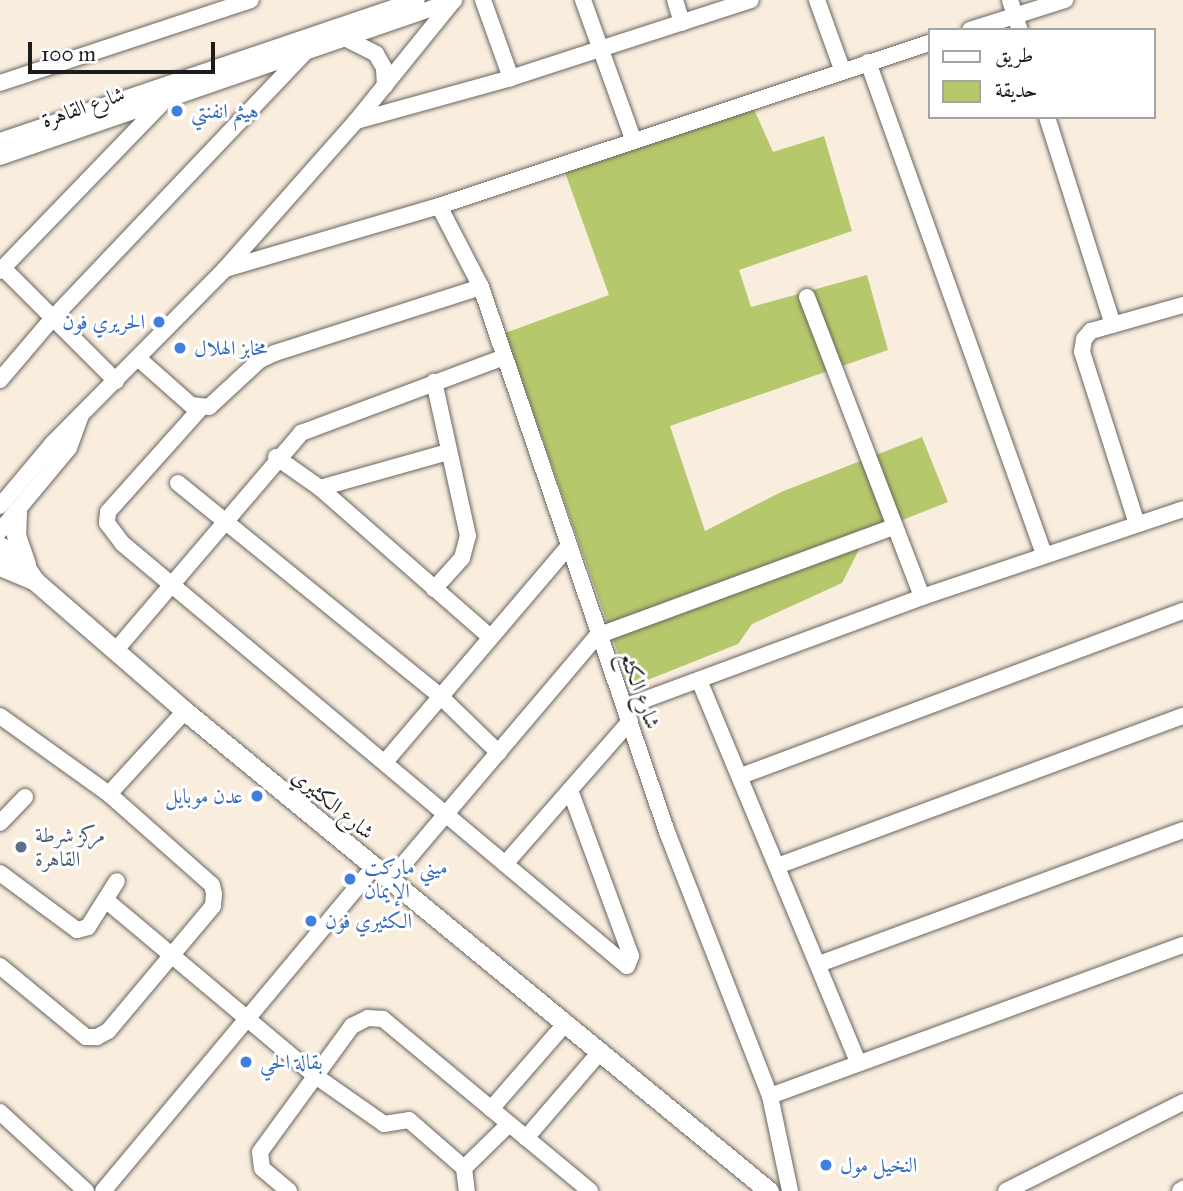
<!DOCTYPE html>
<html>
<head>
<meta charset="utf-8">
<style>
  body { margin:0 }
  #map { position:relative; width:1183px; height:1191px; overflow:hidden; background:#f9edde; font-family:"IM FELL Great Primer",Amiri,serif }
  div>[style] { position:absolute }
  .green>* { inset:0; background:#b6c86c }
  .roads { filter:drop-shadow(0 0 2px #696560) drop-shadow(0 0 2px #696560) }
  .minor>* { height:16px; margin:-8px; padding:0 8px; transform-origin:8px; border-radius:8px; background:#fff }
  .major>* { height:19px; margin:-9.5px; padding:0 9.5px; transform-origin:9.5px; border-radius:9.5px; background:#fff }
  .dots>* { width:19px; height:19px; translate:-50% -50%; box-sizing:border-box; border:4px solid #fff; border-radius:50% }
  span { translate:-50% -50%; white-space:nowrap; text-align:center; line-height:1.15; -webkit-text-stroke:6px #fff; paint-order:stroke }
  .street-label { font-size:21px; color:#1c1c1c }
  .shop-label { font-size:21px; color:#366cbe }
  .left { translate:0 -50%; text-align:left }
  .right { translate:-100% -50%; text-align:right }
  .service-label { font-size:21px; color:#4e5e75 }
  .legend { position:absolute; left:928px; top:28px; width:228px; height:91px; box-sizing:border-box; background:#fff; border:2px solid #a4a4a4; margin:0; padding:9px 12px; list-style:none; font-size:21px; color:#1c1c1c }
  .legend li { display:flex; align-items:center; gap:14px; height:35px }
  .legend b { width:35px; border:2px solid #a4a4a4 }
  .scale { position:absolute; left:28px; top:42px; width:187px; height:32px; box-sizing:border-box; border:4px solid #1c1c1c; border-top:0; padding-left:9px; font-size:21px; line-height:24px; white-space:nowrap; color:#1c1c1c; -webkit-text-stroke:5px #fff; paint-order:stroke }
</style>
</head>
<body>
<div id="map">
  <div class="green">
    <div style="clip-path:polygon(749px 98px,773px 152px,824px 136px,852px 231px,739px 270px,751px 307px,867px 275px,888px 350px,670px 426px,705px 531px,781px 492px,922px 437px,948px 502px,867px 534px,842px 583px,752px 624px,738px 644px,630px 687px,505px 333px,609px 295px,562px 164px)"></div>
  </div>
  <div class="roads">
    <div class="minor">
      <div style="left:483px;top:0;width:83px;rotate:70.3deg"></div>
      <div style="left:583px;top:0;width:148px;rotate:70.2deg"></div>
      <div style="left:675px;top:0;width:24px;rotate:73deg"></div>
      <div style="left:817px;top:0;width:73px;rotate:70.1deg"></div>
      <div style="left:1010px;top:0;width:32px;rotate:72deg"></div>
      <div style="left:970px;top:30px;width:100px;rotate:-17.5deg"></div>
      <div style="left:345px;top:38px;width:35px;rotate:27deg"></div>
      <div style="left:376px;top:54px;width:16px;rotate:60deg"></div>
      <div style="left:384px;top:68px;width:18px;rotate:87deg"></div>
      <div style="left:868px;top:62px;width:523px;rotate:70.32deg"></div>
      <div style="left:0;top:83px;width:264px;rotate:-18.3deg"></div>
      <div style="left:1047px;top:117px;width:218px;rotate:72.4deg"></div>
      <div style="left:356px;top:121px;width:161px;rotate:-15.5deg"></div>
      <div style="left:511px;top:78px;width:252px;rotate:-18deg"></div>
      <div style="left:0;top:141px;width:440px;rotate:-18.7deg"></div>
      <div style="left:0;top:157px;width:480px;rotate:-19deg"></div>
      <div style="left:439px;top:206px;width:91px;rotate:62.6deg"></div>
      <div style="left:481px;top:287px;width:576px;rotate:71.16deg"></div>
      <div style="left:667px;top:832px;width:283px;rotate:68.7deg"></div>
      <div style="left:770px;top:1096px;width:97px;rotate:78.1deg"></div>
      <div style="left:3px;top:268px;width:160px;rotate:45deg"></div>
      <div style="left:225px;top:269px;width:223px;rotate:-16.4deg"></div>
      <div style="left:439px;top:206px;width:516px;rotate:-18.4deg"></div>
      <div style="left:0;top:271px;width:232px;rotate:-46deg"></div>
      <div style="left:807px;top:297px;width:321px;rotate:69deg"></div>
      <div style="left:139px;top:359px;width:69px;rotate:41.5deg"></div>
      <div style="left:191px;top:405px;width:18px;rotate:6deg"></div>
      <div style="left:209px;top:407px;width:69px;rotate:-42.7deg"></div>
      <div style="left:260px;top:360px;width:17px;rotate:-25deg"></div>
      <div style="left:275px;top:353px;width:216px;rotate:-17.8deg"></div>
      <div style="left:0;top:380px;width:79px;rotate:-49.6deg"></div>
      <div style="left:51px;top:320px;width:366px;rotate:-46.5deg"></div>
      <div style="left:200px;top:409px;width:138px;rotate:131.8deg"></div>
      <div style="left:108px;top:512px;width:11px;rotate:95deg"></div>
      <div style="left:107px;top:523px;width:26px;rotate:53deg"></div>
      <div style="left:123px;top:544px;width:657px;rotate:39.94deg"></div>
      <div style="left:627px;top:966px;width:11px;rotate:-68deg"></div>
      <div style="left:631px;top:956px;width:177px;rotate:-110.2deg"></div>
      <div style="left:276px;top:457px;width:54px;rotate:35.2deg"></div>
      <div style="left:320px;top:488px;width:223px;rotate:41.2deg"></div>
      <div style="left:178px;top:483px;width:336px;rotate:39.1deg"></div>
      <div style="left:439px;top:695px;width:83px;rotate:44deg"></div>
      <div style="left:320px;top:488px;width:133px;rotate:-15.7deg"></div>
      <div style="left:0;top:506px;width:81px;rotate:-50deg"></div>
      <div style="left:52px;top:444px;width:246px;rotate:-45.3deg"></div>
      <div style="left:225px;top:269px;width:198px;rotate:-48.5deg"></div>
      <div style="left:356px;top:121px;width:156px;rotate:-51deg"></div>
      <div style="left:1137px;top:524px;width:181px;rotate:-107.7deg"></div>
      <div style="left:1082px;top:352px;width:13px;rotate:-81deg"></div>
      <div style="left:1084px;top:339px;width:11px;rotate:-49deg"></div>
      <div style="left:1091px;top:331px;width:96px;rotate:-15.8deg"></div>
      <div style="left:0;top:531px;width:108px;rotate:-50.3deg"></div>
      <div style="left:69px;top:448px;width:33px;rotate:-70deg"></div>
      <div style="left:434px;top:589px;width:42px;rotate:-47.9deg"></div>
      <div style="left:462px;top:558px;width:23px;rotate:-75deg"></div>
      <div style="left:468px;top:536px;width:158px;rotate:-102.4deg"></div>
      <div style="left:115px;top:651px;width:287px;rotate:-49.5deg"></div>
      <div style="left:301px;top:433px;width:217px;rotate:-20.5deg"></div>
      <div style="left:699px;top:680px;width:414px;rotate:67.4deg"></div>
      <div style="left:625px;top:707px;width:317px;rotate:-20.3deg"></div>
      <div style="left:922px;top:597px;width:275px;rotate:-18.6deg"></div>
      <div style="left:0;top:716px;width:134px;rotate:35.6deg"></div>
      <div style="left:109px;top:794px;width:137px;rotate:41.5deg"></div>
      <div style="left:212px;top:885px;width:9px;rotate:77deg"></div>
      <div style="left:214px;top:894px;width:12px;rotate:95deg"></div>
      <div style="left:213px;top:906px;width:163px;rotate:130deg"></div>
      <div style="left:108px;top:1031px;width:13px;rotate:151deg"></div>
      <div style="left:97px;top:1037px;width:11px;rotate:180deg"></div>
      <div style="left:86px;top:1037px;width:112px;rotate:-140.5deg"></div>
      <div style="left:385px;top:762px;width:281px;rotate:-49.6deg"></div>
      <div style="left:741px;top:776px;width:472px;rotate:-20.5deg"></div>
      <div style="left:109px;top:794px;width:113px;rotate:-47.5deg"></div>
      <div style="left:0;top:823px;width:36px;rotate:-46deg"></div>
      <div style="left:505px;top:864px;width:190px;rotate:-48.8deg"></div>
      <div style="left:780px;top:865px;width:430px;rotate:-20.3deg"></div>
      <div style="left:0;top:873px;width:96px;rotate:36.5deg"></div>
      <div style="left:77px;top:930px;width:11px;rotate:-15deg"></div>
      <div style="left:88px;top:927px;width:54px;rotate:-57.8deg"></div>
      <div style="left:390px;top:880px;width:320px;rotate:-49.7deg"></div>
      <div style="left:597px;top:636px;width:315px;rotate:-20.2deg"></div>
      <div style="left:107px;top:901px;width:274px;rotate:40deg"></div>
      <div style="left:317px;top:1077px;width:82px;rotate:35deg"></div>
      <div style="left:384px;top:1124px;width:25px;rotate:-9deg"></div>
      <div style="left:409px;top:1120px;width:73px;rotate:41.1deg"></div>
      <div style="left:464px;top:1168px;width:23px;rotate:83deg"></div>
      <div style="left:819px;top:964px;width:388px;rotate:-20.2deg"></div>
      <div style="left:770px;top:1096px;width:440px;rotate:-20.1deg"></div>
      <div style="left:491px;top:1109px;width:113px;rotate:-49deg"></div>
      <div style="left:0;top:1112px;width:117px;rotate:42.6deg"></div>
      <div style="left:526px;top:1138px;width:113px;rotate:-49.3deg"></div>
      <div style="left:464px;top:1168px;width:63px;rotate:-44.4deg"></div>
      <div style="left:103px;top:1191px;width:422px;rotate:-50.1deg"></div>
      <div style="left:289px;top:1191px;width:35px;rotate:-140deg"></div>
      <div style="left:262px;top:1168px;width:16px;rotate:-97deg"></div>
      <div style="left:260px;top:1152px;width:156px;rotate:-53.9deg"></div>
      <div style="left:352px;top:1026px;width:18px;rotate:-27deg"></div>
      <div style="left:368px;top:1018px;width:15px;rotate:4deg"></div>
      <div style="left:383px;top:1019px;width:269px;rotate:39.7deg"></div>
      <div style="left:1006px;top:1191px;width:198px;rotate:-26.7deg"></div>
      <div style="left:1180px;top:1191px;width:4px;rotate:-34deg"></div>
    </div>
    <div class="major">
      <div style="left:17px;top:511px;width:24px;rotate:92deg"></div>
      <div style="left:16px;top:535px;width:31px;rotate:71deg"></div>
      <div style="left:0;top:546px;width:22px;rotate:32deg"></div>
      <div style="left:19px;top:558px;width:28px;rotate:55deg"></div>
      <div style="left:35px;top:581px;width:198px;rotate:40.9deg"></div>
      <div style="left:185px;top:711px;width:756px;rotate:39.42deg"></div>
      <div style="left:0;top:566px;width:38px;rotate:23deg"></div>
    </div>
  </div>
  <div class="dots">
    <div style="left:177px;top:111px;background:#3f7fe0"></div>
    <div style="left:159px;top:322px;background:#3f7fe0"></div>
    <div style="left:180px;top:348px;background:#3f7fe0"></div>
    <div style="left:257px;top:796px;background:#3f7fe0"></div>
    <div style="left:21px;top:847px;background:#5c6f8a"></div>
    <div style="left:350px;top:879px;background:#3f7fe0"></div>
    <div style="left:311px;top:921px;background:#3f7fe0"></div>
    <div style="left:246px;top:1062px;background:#3f7fe0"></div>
    <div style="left:826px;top:1165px;background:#3f7fe0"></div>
  </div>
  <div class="street-label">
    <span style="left:83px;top:107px;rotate:-19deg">شارع القاهرة</span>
    <span style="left:640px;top:690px;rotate:70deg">شارع الكثع</span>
    <span style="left:333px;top:804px;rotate:39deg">شارع الكثيري</span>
  </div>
  <div class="shop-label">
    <span class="left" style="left:191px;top:111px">هيثم انفنتي</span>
    <span class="right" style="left:145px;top:322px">الحريري فون</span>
    <span class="left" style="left:194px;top:348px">مخابز الهلال</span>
    <span class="right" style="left:243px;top:796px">عدن موبايل</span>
    <span class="left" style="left:364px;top:879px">ميني ماركت<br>الإيمان</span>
    <span class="left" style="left:325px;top:921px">الكثيري فون</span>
    <span class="left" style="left:260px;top:1062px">بقالة الحي</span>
    <span class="left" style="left:840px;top:1165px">النخيل مول</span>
  </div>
  <div class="service-label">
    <span class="left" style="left:35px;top:847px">مركز شرطة<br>القاهرة</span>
  </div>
  <ul class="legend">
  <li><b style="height:9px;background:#fff"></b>طريق</li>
  <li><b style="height:19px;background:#b6c86c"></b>حديقة</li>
  </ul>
  <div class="scale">100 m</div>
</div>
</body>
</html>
